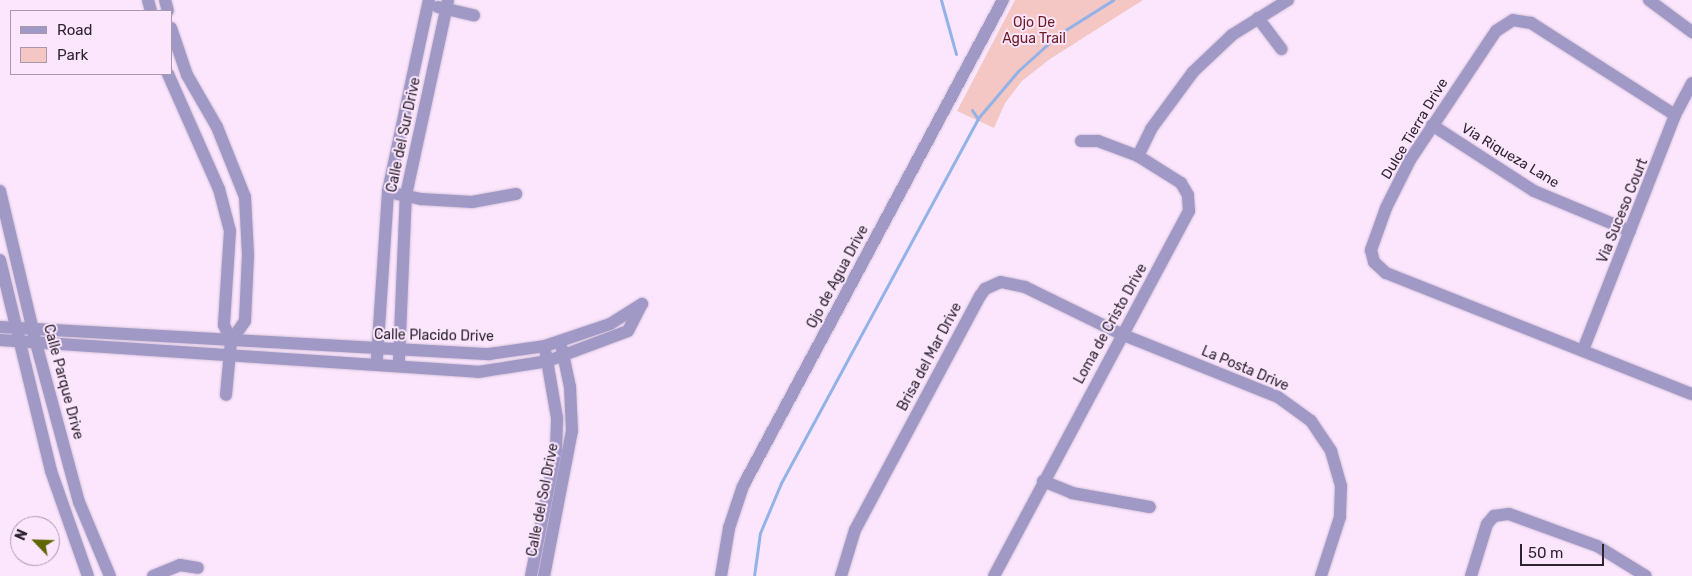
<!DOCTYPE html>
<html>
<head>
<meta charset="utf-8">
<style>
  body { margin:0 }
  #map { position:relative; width:1692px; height:576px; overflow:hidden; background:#fbe6fe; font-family:Rubik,sans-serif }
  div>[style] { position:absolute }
  .green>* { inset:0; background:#f4c7c5 }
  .stream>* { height:3px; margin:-1.5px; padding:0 1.5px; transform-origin:1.5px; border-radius:1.5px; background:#93b2e8 }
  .roads { filter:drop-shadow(0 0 1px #d6c3d9) drop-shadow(0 0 1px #d6c3d9) }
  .minor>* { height:12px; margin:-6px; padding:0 6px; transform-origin:6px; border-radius:6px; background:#a099c6 }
  .tertiary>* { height:12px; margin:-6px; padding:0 6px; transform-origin:6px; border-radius:6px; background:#a099c6 }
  span { translate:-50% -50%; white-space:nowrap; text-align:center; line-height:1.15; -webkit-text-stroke:4px #fbe6fe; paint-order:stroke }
  .park-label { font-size:14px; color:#6e1c20 }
  .street-label { font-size:14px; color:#2e242f }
  .legend { position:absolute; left:10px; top:10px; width:162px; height:65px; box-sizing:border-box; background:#fbe6fe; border:1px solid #a998ab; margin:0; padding:6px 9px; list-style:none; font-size:15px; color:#2e242f }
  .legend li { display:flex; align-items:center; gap:10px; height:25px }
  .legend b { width:25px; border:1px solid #a998ab }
  .north { position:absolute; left:10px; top:516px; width:50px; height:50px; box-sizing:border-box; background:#fbe6fe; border:1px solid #a998ab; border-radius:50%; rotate:294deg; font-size:14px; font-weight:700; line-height:20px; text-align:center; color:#2e242f }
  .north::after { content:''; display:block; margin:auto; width:18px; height:22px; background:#616604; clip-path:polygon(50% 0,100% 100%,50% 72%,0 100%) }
  .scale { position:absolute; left:1520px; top:544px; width:84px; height:22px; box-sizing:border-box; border:2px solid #2e242f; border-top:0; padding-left:6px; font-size:15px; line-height:18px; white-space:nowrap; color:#2e242f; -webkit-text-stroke:4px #fbe6fe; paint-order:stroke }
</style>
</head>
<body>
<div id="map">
  <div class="green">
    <div style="clip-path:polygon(1015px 0,1143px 0,1050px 59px,1022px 81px,1005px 103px,994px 128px,957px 111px)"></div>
  </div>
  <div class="stream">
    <div style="left:941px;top:0;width:56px;rotate:74.5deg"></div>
    <div style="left:972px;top:110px;width:11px;rotate:56deg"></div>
    <div style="left:754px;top:576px;width:43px;rotate:-82.1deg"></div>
    <div style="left:760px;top:533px;width:54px;rotate:-67.2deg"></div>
    <div style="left:781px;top:483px;width:416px;rotate:-61.6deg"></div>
    <div style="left:979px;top:117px;width:60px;rotate:-49.7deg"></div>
    <div style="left:1018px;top:71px;width:55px;rotate:-42.1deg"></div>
    <div style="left:1059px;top:34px;width:64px;rotate:-32.2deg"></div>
  </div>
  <div class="roads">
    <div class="minor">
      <div style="left:148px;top:0;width:11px;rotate:75deg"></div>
      <div style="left:165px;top:0;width:11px;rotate:75deg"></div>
      <div style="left:438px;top:7px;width:37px;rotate:13deg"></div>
      <div style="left:1258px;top:18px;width:39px;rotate:53deg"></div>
      <div style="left:171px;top:28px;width:50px;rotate:71.2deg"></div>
      <div style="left:187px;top:75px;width:60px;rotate:60deg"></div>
      <div style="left:217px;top:127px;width:75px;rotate:68.2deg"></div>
      <div style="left:245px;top:197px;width:58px;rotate:87deg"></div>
      <div style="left:248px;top:255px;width:66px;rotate:92.6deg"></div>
      <div style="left:245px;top:321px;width:24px;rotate:125deg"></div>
      <div style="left:231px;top:341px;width:54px;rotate:95.3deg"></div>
      <div style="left:168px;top:74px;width:126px;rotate:66.1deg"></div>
      <div style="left:219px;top:189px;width:43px;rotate:75.3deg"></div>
      <div style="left:230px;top:231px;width:94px;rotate:93.7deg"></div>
      <div style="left:224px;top:325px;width:17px;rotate:66deg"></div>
      <div style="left:1675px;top:115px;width:171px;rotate:-147.4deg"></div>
      <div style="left:1531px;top:23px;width:18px;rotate:-171deg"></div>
      <div style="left:1513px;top:20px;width:20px;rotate:147deg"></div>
      <div style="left:1496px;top:31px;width:155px;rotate:123.7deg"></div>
      <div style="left:1410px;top:160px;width:54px;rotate:116.6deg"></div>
      <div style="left:1386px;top:208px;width:45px;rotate:109.7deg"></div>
      <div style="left:1371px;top:250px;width:12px;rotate:76deg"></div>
      <div style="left:1374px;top:262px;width:16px;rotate:43deg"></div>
      <div style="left:1386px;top:273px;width:329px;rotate:21.6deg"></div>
      <div style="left:1432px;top:125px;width:121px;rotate:32.9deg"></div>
      <div style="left:1534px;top:191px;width:104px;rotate:22.6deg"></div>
      <div style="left:1138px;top:156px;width:30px;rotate:-64deg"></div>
      <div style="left:1151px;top:129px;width:71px;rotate:-53.6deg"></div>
      <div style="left:1193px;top:72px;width:54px;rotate:-43.5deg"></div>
      <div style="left:1232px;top:35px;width:66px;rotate:-32deg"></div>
      <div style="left:0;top:191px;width:156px;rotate:76.7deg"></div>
      <div style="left:36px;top:343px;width:165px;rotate:74.9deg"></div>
      <div style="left:79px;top:502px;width:80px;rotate:67.3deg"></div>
      <div style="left:397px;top:194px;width:25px;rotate:12deg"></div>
      <div style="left:421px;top:199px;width:51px;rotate:3.4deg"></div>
      <div style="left:472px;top:202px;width:45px;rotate:-10.3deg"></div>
      <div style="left:0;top:260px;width:217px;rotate:76.4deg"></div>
      <div style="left:51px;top:471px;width:111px;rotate:70.6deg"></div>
      <div style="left:0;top:327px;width:490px;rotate:3.2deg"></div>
      <div style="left:489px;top:354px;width:57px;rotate:-8.1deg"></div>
      <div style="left:545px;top:346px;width:69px;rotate:-18.7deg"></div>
      <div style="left:610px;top:324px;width:38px;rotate:-32deg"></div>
      <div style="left:0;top:340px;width:479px;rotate:3.8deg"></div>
      <div style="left:478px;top:372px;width:71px;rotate:-8.9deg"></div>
      <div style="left:548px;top:361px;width:85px;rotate:-20.6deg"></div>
      <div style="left:628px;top:331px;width:30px;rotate:-63deg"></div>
      <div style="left:1583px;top:350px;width:252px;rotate:-68.6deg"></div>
      <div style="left:1675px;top:115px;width:36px;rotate:-62deg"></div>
      <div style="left:377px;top:358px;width:167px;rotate:-86.2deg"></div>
      <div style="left:388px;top:191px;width:195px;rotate:-77.9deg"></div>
      <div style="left:399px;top:359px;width:164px;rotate:-87.6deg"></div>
      <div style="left:406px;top:195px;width:199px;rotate:-77.8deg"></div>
      <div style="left:1043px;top:481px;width:31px;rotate:22deg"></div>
      <div style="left:1072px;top:493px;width:79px;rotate:10.2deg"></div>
      <div style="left:153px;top:576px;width:29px;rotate:-22deg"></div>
      <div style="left:180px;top:565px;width:18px;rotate:9deg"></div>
      <div style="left:531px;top:576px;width:128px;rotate:-78.8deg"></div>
      <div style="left:556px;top:450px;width:32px;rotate:-88deg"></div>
      <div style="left:557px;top:418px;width:65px;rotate:-99.8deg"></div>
      <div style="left:544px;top:576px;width:148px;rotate:-79.1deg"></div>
      <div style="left:572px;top:431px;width:44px;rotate:-92.6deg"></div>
      <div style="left:570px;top:387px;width:39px;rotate:-102deg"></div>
      <div style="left:841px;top:576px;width:48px;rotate:-73.1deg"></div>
      <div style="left:855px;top:530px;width:265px;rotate:-61.9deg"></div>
      <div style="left:980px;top:296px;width:9px;rotate:-54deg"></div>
      <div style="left:985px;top:289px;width:17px;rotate:-24deg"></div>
      <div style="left:1001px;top:282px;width:25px;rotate:12deg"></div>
      <div style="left:1025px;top:287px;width:107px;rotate:26.1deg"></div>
      <div style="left:1121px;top:334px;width:169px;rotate:21.9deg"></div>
      <div style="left:1278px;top:397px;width:41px;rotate:36deg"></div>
      <div style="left:1311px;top:421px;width:36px;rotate:56deg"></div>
      <div style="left:1331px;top:451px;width:36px;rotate:74deg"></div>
      <div style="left:1341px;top:486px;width:31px;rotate:92deg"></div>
      <div style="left:1340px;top:517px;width:62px;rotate:107.9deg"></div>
      <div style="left:994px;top:576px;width:414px;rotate:-61.9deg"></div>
      <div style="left:1189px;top:211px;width:16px;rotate:-94deg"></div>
      <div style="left:1188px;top:195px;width:14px;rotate:-120deg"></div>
      <div style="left:1181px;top:183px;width:51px;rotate:-147.9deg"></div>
      <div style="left:1138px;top:156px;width:43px;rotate:-159.4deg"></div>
      <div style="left:1098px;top:141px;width:17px;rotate:180deg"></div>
      <div style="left:1471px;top:576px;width:54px;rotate:-72.9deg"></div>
      <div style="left:1487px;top:524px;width:11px;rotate:-49deg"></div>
      <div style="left:1494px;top:516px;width:15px;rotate:-8deg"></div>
      <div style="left:1509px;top:514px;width:94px;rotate:20deg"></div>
      <div style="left:1597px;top:546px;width:57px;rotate:31.5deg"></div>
    </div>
    <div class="tertiary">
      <div style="left:1649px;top:0;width:54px;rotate:36.7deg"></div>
      <div style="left:721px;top:576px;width:49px;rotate:-80.5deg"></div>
      <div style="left:729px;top:528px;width:44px;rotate:-71.6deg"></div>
      <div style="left:743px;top:486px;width:551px;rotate:-61.85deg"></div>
    </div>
  </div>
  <div class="park-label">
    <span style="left:1034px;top:31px">Ojo De<br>Agua Trail</span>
  </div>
  <div class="street-label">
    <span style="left:1415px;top:129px;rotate:-59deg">Dulce Tierra Drive</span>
    <span style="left:404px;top:135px;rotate:-78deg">Calle del Sur Drive</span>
    <span style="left:1510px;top:156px;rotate:31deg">Via Riqueza Lane</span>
    <span style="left:1623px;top:211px;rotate:-68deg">Via Suceso Court</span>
    <span style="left:838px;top:277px;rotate:-62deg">Ojo de Agua Drive</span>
    <span style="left:1111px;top:324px;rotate:-61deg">Loma de Cristo Drive</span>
    <span style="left:434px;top:336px;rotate:1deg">Calle Placido Drive</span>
    <span style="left:930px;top:357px;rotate:-62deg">Brisa del Mar Drive</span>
    <span style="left:1245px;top:369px;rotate:23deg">La Posta Drive</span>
    <span style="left:63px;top:382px;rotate:75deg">Calle Parque Drive</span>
    <span style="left:543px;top:500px;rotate:-79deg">Calle del Sol Drive</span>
  </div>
  <ul class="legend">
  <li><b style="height:6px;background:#a099c6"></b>Road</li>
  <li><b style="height:14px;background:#f4c7c5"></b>Park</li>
  </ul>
  <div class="north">N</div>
  <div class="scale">50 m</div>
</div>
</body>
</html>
